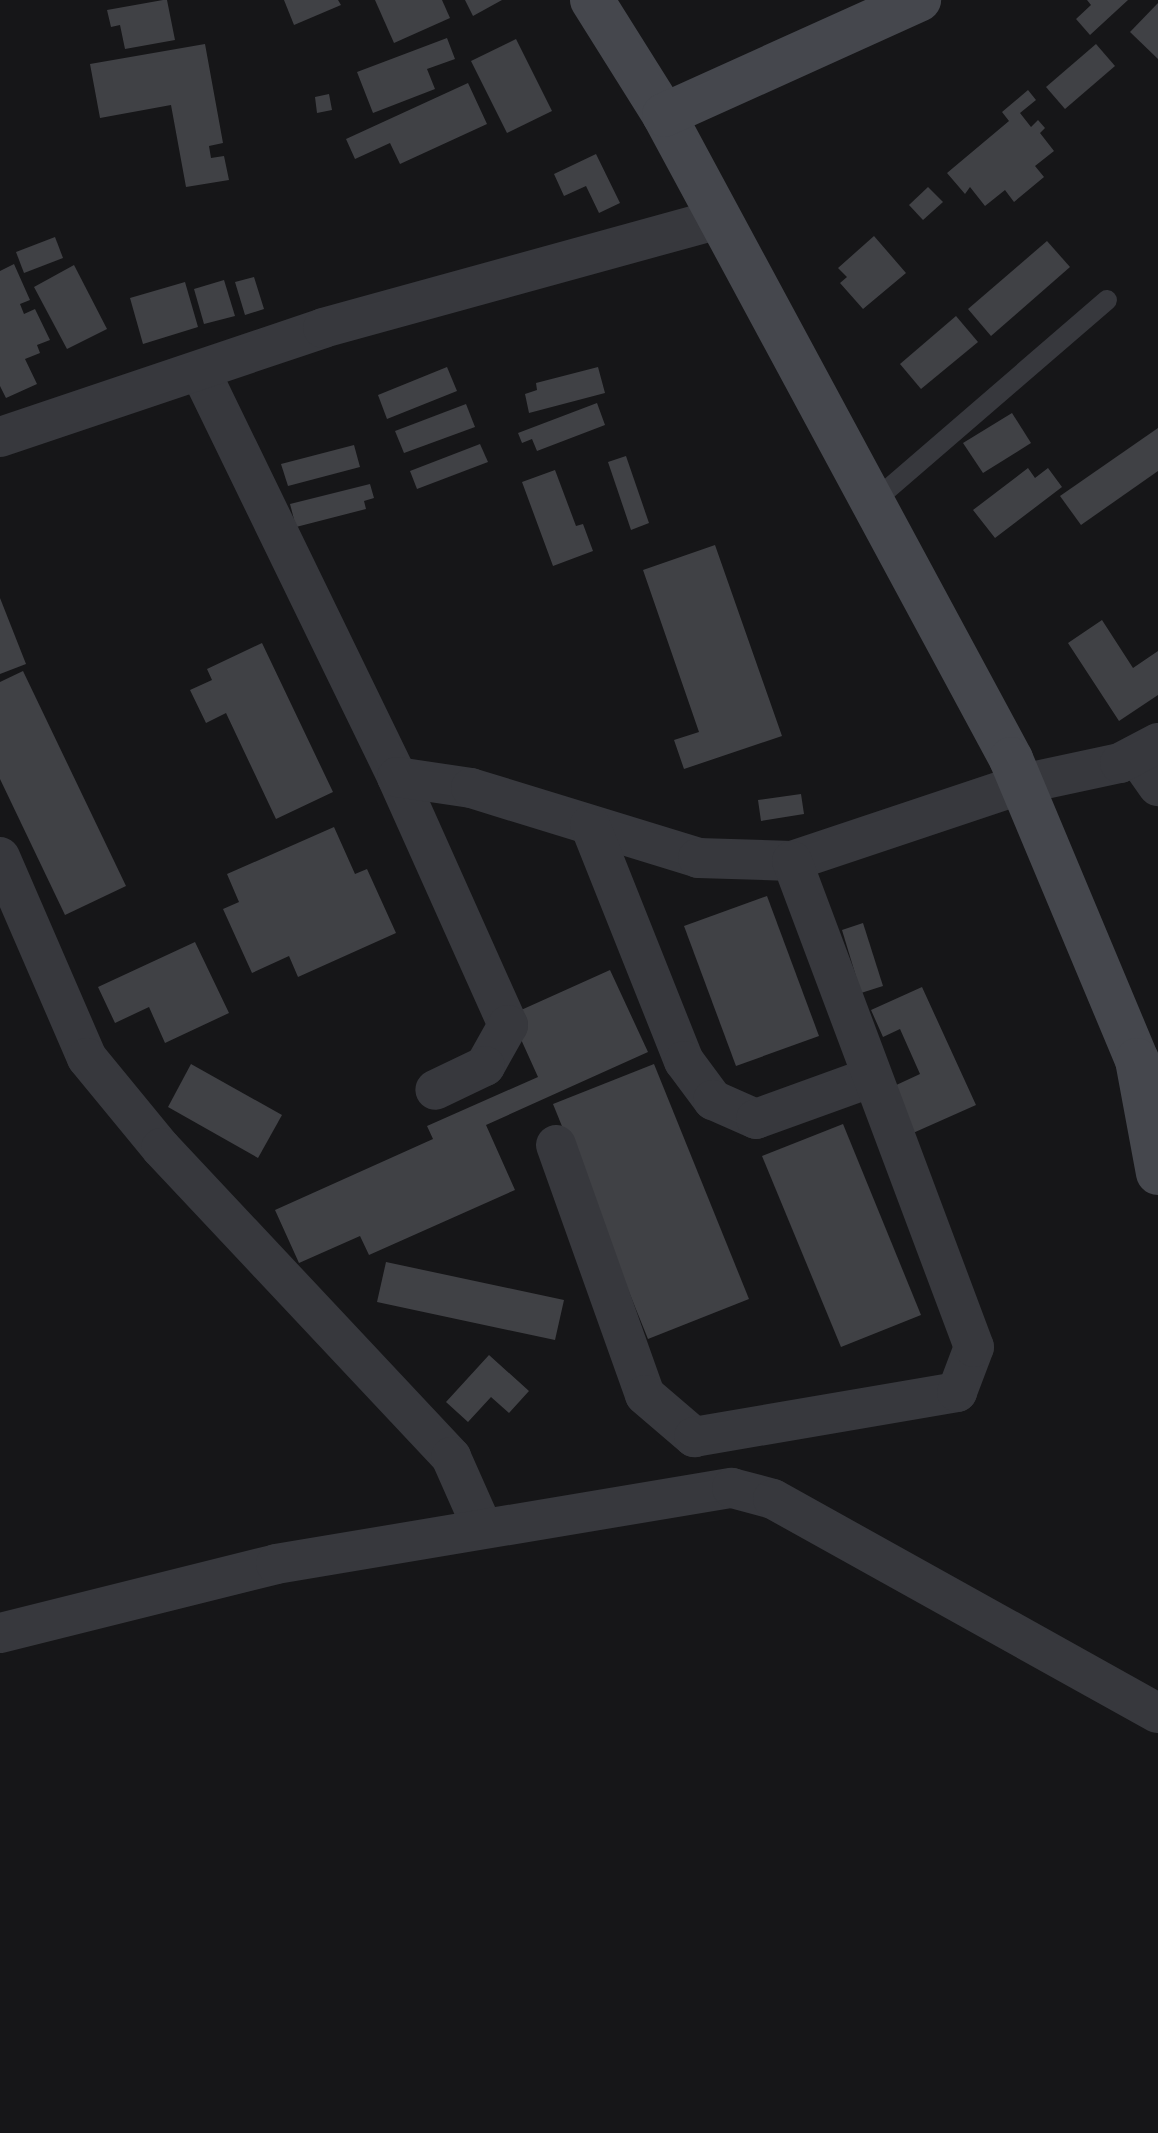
<!DOCTYPE html>
<html>
<head>
<meta charset="utf-8">
<style>
  body { margin:0 }
  #map { position:relative; width:1158px; height:2133px; overflow:hidden; background:#161618; font-family:Roboto,sans-serif }
  div>[style] { position:absolute }
  .building>* { inset:0; background:#404145 }
  .lane>* { height:20px; margin:-10px; padding:0 10px; transform-origin:10px; border-radius:10px; background:#37383d }
  .street>* { height:40px; margin:-20px; padding:0 20px; transform-origin:20px; border-radius:20px; background:#37383d }
  .secondary>* { height:44px; margin:-22px; padding:0 22px; transform-origin:22px; border-radius:22px; background:#45474d }
  span { translate:-50% -50%; white-space:nowrap; text-align:center; line-height:1.15; -webkit-text-stroke:6px #111113; paint-order:stroke }
</style>
</head>
<body>
<div id="map">
  <div class="building">
    <div style="clip-path:polygon(163px 0,167px 0,175px 40px,125px 49px,120px 25px,111px 27px,107px 10px)"></div>
    <div style="clip-path:polygon(284px 0,338px 0,341px 5px,294px 25px)"></div>
    <div style="clip-path:polygon(375px 0,442px 0,450px 18px,394px 43px)"></div>
    <div style="clip-path:polygon(465px 0,502px 0,473px 16px)"></div>
    <div style="clip-path:polygon(1087px 0,1128px 0,1090px 35px,1076px 19px,1091px 5px)"></div>
    <div style="clip-path:polygon(1158px 3px,1158px 59px,1130px 32px)"></div>
    <div style="clip-path:polygon(447px 38px,455px 59px,427px 69px,435px 89px,373px 113px,357px 72px)"></div>
    <div style="clip-path:polygon(516px 39px,552px 111px,507px 133px,471px 61px)"></div>
    <div style="clip-path:polygon(205px 44px,223px 143px,209px 146px,211px 158px,224px 156px,229px 180px,186px 187px,171px 105px,100px 118px,90px 64px)"></div>
    <div style="clip-path:polygon(1096px 44px,1115px 66px,1065px 109px,1046px 87px)"></div>
    <div style="clip-path:polygon(468px 83px,487px 124px,400px 164px,390px 143px,355px 159px,346px 139px)"></div>
    <div style="clip-path:polygon(1028px 90px,1036px 100px,1020px 113px,1031px 127px,1038px 120px,1045px 128px,1040px 133px,1054px 151px,1035px 166px,1044px 177px,1014px 202px,1005px 190px,985px 206px,970px 187px,965px 194px,947px 173px,1009px 121px,1002px 112px)"></div>
    <div style="clip-path:polygon(329px 94px,332px 110px,317px 113px,315px 97px)"></div>
    <div style="clip-path:polygon(596px 154px,620px 203px,599px 213px,586px 186px,564px 196px,554px 174px)"></div>
    <div style="clip-path:polygon(928px 187px,943px 202px,923px 220px,909px 205px)"></div>
    <div style="clip-path:polygon(874px 236px,906px 273px,863px 309px,840px 283px,847px 277px,838px 268px)"></div>
    <div style="clip-path:polygon(55px 237px,63px 258px,24px 273px,16px 252px)"></div>
    <div style="clip-path:polygon(1047px 241px,1070px 267px,991px 336px,968px 309px)"></div>
    <div style="clip-path:polygon(14px 264px,30px 300px,20px 304px,24px 314px,35px 309px,50px 340px,37px 345px,40px 353px,25px 359px,37px 384px,6px 398px,0 386px,0 271px)"></div>
    <div style="clip-path:polygon(74px 265px,107px 329px,67px 349px,34px 287px)"></div>
    <div style="clip-path:polygon(254px 277px,264px 309px,245px 315px,235px 282px)"></div>
    <div style="clip-path:polygon(224px 280px,235px 316px,204px 324px,194px 289px)"></div>
    <div style="clip-path:polygon(185px 282px,198px 327px,143px 344px,130px 298px)"></div>
    <div style="clip-path:polygon(956px 316px,978px 342px,921px 389px,900px 364px)"></div>
    <div style="clip-path:polygon(447px 367px,457px 391px,387px 419px,378px 395px)"></div>
    <div style="clip-path:polygon(598px 367px,605px 393px,529px 413px,525px 394px,537px 390px,536px 383px)"></div>
    <div style="clip-path:polygon(597px 403px,605px 425px,537px 451px,532px 439px,522px 443px,518px 433px)"></div>
    <div style="clip-path:polygon(466px 404px,475px 427px,404px 453px,395px 431px)"></div>
    <div style="clip-path:polygon(1012px 413px,1031px 443px,983px 473px,963px 443px)"></div>
    <div style="clip-path:polygon(1158px 428px,1158px 471px,1081px 525px,1060px 496px)"></div>
    <div style="clip-path:polygon(480px 444px,488px 462px,417px 489px,410px 471px)"></div>
    <div style="clip-path:polygon(354px 445px,360px 467px,288px 486px,281px 464px)"></div>
    <div style="clip-path:polygon(626px 456px,649px 523px,631px 530px,608px 462px)"></div>
    <div style="clip-path:polygon(1028px 468px,1035px 478px,1048px 468px,1062px 487px,995px 538px,973px 510px)"></div>
    <div style="clip-path:polygon(555px 470px,576px 526px,583px 524px,593px 551px,553px 566px,522px 482px)"></div>
    <div style="clip-path:polygon(370px 484px,374px 498px,364px 501px,366px 509px,296px 527px,290px 504px)"></div>
    <div style="clip-path:polygon(715px 545px,782px 736px,684px 769px,674px 740px,699px 732px,643px 570px)"></div>
    <div style="clip-path:polygon(0 598px,26px 664px,0 674px)"></div>
    <div style="clip-path:polygon(1102px 620px,1133px 668px,1158px 651px,1158px 695px,1119px 721px,1068px 643px)"></div>
    <div style="clip-path:polygon(262px 643px,333px 792px,276px 819px,226px 713px,206px 723px,190px 690px,212px 680px,207px 669px)"></div>
    <div style="clip-path:polygon(23px 671px,126px 886px,65px 915px,0 779px,0 682px)"></div>
    <div style="clip-path:polygon(801px 794px,804px 814px,761px 821px,758px 800px)"></div>
    <div style="clip-path:polygon(334px 827px,355px 874px,367px 869px,396px 933px,298px 977px,289px 956px,252px 973px,223px 909px,239px 902px,227px 874px)"></div>
    <div style="clip-path:polygon(767px 896px,819px 1036px,736px 1066px,684px 926px)"></div>
    <div style="clip-path:polygon(863px 923px,883px 986px,861px 993px,842px 930px)"></div>
    <div style="clip-path:polygon(195px 942px,229px 1013px,165px 1043px,149px 1007px,115px 1023px,98px 987px)"></div>
    <div style="clip-path:polygon(610px 970px,648px 1052px,486px 1125px,515px 1190px,369px 1255px,360px 1236px,299px 1263px,275px 1210px,433px 1139px,427px 1126px,538px 1077px,510px 1015px)"></div>
    <div style="clip-path:polygon(922px 987px,976px 1105px,913px 1133px,892px 1087px,920px 1074px,900px 1029px,883px 1037px,871px 1010px)"></div>
    <div style="clip-path:polygon(191px 1064px,282px 1115px,258px 1158px,168px 1107px)"></div>
    <div style="clip-path:polygon(654px 1064px,749px 1299px,648px 1339px,553px 1104px)"></div>
    <div style="clip-path:polygon(843px 1124px,921px 1315px,841px 1347px,762px 1156px)"></div>
    <div style="clip-path:polygon(386px 1262px,564px 1300px,555px 1340px,377px 1302px)"></div>
    <div style="clip-path:polygon(489px 1355px,529px 1391px,509px 1413px,491px 1397px,468px 1422px,446px 1402px)"></div>
  </div>
  <div class="lane">
    <div style="left:873px;top:502px;width:309px;rotate:-40.8deg"></div>
  </div>
  <div class="street">
    <div style="left:201px;top:373px;width:449px;rotate:64.1deg"></div>
    <div style="left:397px;top:777px;width:272px;rotate:65.9deg"></div>
    <div style="left:508px;top:1025px;width:47px;rotate:119.3deg"></div>
    <div style="left:485px;top:1066px;width:55px;rotate:154.4deg"></div>
    <div style="left:0;top:437px;width:341px;rotate:-18.6deg"></div>
    <div style="left:323px;top:328px;width:411px;rotate:-15.4deg"></div>
    <div style="left:1136px;top:755px;width:38px;rotate:55deg"></div>
    <div style="left:397px;top:777px;width:75px;rotate:8.5deg"></div>
    <div style="left:471px;top:788px;width:238px;rotate:17.1deg"></div>
    <div style="left:698px;top:858px;width:94px;rotate:1.8deg"></div>
    <div style="left:792px;top:861px;width:243px;rotate:-18.5deg"></div>
    <div style="left:1022px;top:784px;width:100px;rotate:-12.1deg"></div>
    <div style="left:1120px;top:763px;width:43px;rotate:-27.8deg"></div>
    <div style="left:590px;top:825px;width:254px;rotate:68.3deg"></div>
    <div style="left:684px;top:1061px;width:49px;rotate:53.4deg"></div>
    <div style="left:713px;top:1100px;width:47px;rotate:23.8deg"></div>
    <div style="left:756px;top:1119px;width:123px;rotate:-19.9deg"></div>
    <div style="left:0;top:857px;width:219px;rotate:66.6deg"></div>
    <div style="left:87px;top:1058px;width:117px;rotate:50.6deg"></div>
    <div style="left:161px;top:1148px;width:424px;rotate:46.8deg"></div>
    <div style="left:451px;top:1457px;width:77px;rotate:66.1deg"></div>
    <div style="left:556px;top:1145px;width:265px;rotate:70.4deg"></div>
    <div style="left:645px;top:1395px;width:65px;rotate:40.6deg"></div>
    <div style="left:694px;top:1437px;width:267px;rotate:-9.7deg"></div>
    <div style="left:957px;top:1392px;width:48px;rotate:-69.3deg"></div>
    <div style="left:974px;top:1347px;width:519px;rotate:-110.53deg"></div>
    <div style="left:0;top:1633px;width:284px;rotate:-14deg"></div>
    <div style="left:276px;top:1564px;width:462px;rotate:-9.5deg"></div>
    <div style="left:732px;top:1488px;width:42px;rotate:15deg"></div>
    <div style="left:773px;top:1499px;width:440px;rotate:29.1deg"></div>
  </div>
  <div class="secondary">
    <div style="left:592px;top:0;width:136px;rotate:57.9deg"></div>
    <div style="left:664px;top:115px;width:732px;rotate:61.68deg"></div>
    <div style="left:1011px;top:759px;width:326px;rotate:67.3deg"></div>
    <div style="left:1137px;top:1060px;width:115px;rotate:79.5deg"></div>
    <div style="left:664px;top:115px;width:280px;rotate:-24.3deg"></div>
  </div>
</div>
</body>
</html>
